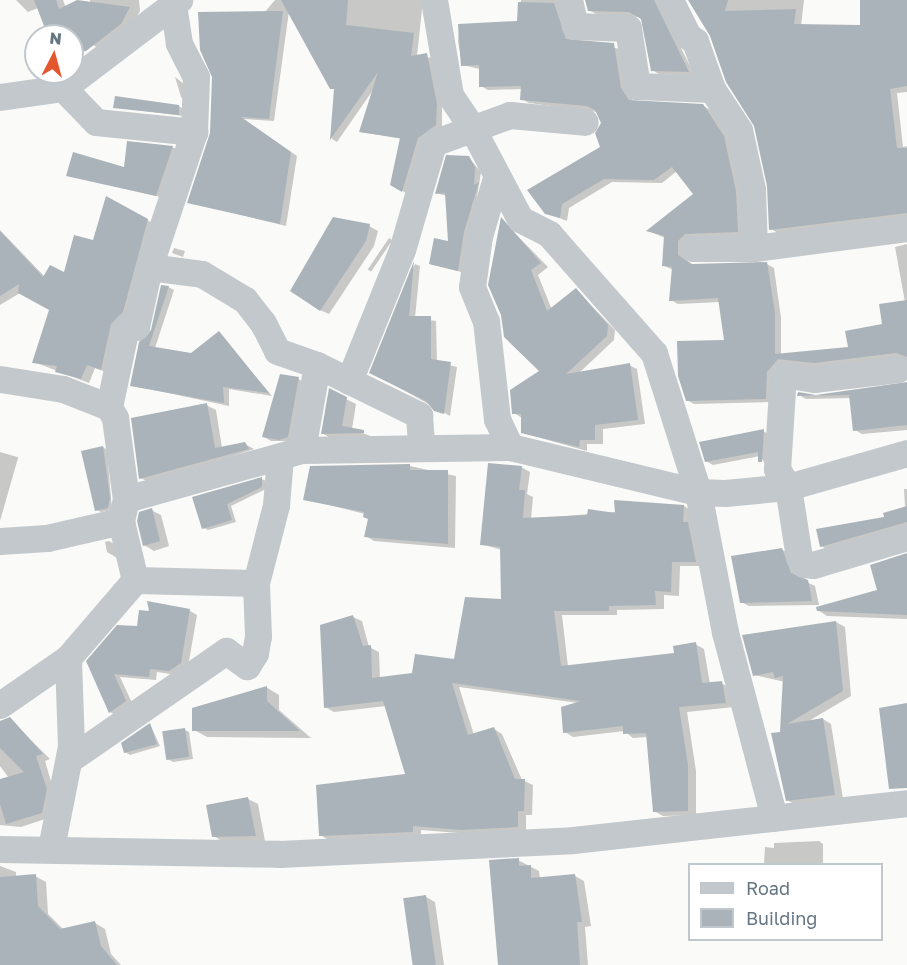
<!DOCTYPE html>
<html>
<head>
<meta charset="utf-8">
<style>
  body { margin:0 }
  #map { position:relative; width:907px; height:965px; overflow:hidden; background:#fafaf8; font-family:"Golos Text",sans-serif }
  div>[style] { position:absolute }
  .shadow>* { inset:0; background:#0003; transform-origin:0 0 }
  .building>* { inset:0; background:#aab3b9; transform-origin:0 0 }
  .minor>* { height:27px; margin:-13.5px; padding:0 13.5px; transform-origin:13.5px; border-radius:13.5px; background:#c3c8cc }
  span { translate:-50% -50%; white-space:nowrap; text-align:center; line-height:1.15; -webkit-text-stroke:6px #fff; paint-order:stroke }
  .legend { position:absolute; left:688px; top:863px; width:195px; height:78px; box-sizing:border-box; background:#fff; border:2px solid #c1c8cd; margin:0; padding:8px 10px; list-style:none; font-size:18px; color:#657683 }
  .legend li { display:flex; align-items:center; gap:12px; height:30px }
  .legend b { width:30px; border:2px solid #c1c8cd }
  .north { position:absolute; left:24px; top:24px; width:60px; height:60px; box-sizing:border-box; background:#fff; border:2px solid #c1c8cd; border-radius:50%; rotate:6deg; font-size:16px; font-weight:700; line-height:24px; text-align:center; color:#657683 }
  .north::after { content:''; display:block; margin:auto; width:21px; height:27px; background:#e4572e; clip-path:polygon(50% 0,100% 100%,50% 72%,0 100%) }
</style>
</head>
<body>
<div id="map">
  <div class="shadow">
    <i style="clip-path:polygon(16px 0,63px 0,86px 63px,72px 70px,72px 36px,49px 36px,38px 8px,28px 12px)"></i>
    <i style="clip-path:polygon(90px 0,139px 0,140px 11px,130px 29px,102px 50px,93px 45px)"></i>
    <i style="clip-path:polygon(275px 0,423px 0,417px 56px,433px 58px,442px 108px,442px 128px,408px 194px,397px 188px,402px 139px,361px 132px,373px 90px,337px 142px,332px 139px,336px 90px,289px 11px,274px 121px,243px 119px,297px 156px,286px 226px,189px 202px,264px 13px)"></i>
    <i style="clip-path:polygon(521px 0,563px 0,560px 8px,571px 41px,621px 49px,628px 94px,633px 101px,703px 106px,711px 110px,731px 142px,743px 196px,744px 236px,683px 252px,685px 262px,692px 265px,767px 264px,774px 268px,781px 318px,781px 355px,850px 348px,884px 325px,905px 302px,895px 247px,907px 244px,907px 359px,823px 366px,773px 402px,694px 404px,687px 400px,726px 341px,720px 302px,678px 304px,671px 300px,673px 270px,663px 265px,665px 238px,649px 231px,695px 194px,677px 171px,662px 183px,612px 182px,569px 208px,567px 221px,546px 213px,602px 147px,602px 123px,597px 112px,529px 103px,522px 99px,523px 89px,488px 90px,481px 86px,480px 69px,462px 65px,458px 41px,459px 25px,518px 22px)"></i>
    <i style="clip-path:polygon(586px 0,663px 0,663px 12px,695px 76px,659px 74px,652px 70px,645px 24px,639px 17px,596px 14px,589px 10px)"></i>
    <i style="clip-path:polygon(689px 0,804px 0,801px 26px,861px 26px,862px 0,907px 0,907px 92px,897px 93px,903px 147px,907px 146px,907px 216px,778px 233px,771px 229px,769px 185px,756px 126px,711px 34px)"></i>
    <i style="clip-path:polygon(175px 77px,184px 84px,183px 99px,181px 97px)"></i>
    <i style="clip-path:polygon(179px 106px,183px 109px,183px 116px,115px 107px)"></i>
    <i style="clip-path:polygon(172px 147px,176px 149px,160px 197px,68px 175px,126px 169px)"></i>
    <i style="clip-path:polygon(469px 158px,481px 172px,465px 273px,430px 264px,450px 242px,447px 196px,436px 193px)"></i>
    <i style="clip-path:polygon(107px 198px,156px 225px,131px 316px,109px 373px,95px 368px,89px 383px,34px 362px,51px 310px,20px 293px,0 305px,0 230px,45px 277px,65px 274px,94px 242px)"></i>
    <i style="clip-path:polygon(502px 220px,548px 267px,538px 275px,552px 310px,576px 290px,615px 330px,614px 340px,579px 373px,629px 365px,637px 369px,645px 424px,603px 429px,603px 444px,587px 444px,587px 451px,523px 433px,522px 418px,514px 413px,542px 371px)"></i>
    <i style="clip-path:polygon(369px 226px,378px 231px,374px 246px,329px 314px,320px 310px)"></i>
    <i style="left:389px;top:238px;width:4px;height:38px;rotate:34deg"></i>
    <i style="clip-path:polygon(174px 248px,185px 251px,183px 257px,172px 253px)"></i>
    <i style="clip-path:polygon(415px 264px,420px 266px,415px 318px,436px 321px,437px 362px,457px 367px,450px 416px,371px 372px)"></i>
    <i style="clip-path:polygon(168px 287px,174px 290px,155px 348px,192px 354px,219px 333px,272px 396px,229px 389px,229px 406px,131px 385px)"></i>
    <i style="clip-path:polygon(298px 379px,306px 383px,295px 441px,271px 441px,264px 437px)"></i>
    <i style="clip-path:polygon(907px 383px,907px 430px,862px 434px,855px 430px,851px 398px,806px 399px,799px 395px,816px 396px)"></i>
    <i style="clip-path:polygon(346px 399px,356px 404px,352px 429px,373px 437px,332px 439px,322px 433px)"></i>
    <i style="clip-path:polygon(206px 405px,216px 410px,222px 448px,245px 444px,254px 449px,150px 483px,141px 478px)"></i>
    <i style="clip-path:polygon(763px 431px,770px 435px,766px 465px,760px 456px,713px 465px,706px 461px)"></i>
    <i style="clip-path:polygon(103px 447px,107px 450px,112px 510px,101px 512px,97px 510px)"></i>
    <i style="left:0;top:452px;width:19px;height:74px;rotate:16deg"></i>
    <i style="clip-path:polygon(410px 466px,456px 476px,455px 548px,374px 541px,366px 536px,370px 519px,365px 514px,305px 499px)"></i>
    <i style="clip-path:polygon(521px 467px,530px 472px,527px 494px,533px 497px,531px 519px,684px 506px,692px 511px,703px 566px,680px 566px,679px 596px,664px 595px,664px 609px,617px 610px,617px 615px,562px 615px,568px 667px,676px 654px,695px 644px,704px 649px,710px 684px,721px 683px,730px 688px,734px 707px,687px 712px,696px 771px,696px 815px,663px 816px,654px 811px,647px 737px,633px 738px,624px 731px,573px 737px,565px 732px,579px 703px,459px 687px,474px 735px,494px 729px,502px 734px,522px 780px,533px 785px,532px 815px,526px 815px,526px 831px,471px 834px,421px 830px,421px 836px,329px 840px,320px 835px,407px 775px,386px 706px,334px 712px,325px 707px,353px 617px,362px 621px,369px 647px,379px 652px,380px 679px,414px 675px,455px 660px,502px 601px,502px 550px,481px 544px)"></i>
    <i style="clip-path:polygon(262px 479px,266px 481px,266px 489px,231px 506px,236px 522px,208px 530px,204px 528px,194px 498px)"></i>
    <i style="clip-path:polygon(904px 489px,907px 489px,907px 528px,830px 551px,821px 546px,905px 508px)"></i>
    <i style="clip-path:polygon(151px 510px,161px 515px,169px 546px,154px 551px,144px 545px)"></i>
    <i style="clip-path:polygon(109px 541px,119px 547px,117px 558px,107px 552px,105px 542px)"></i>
    <i style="clip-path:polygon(781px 549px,789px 554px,798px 578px,815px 586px,819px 605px,749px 606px,741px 602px)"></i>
    <i style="clip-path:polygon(907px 582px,907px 619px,827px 616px,818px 610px)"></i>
    <i style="clip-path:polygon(190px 611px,197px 615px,188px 667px,177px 675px,157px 672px,156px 680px,120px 677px,133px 705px,117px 716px,110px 712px,88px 661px,139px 628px)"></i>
    <i style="clip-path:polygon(836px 622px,845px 627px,851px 696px,807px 722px,823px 719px,831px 724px,843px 799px,796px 805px,787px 800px,782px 733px,785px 682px,754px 675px)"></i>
    <i style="clip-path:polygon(266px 687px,279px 695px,279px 710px,311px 738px,207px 737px,194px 730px)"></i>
    <i style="clip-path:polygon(10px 719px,50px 759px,45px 761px,55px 795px,51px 817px,21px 827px,0 825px,0 787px,23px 797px,0 766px,0 722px)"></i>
    <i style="clip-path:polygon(150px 724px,160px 746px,130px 755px,125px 752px,123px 743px)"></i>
    <i style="clip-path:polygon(185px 730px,189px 732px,193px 759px,173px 762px,168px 759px)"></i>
    <i style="clip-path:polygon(248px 799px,258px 804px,265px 841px,223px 842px,214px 836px)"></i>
    <i style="clip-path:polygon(819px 841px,823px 844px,823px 864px,750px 864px,764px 864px,765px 847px,774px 848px,774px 843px)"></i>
    <i style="clip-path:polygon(518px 860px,539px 871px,540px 879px,575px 876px,584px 881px,591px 926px,585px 927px,588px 965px,504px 965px)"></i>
    <i style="clip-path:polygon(0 866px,16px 872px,16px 877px,35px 876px,46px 882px,48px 914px,64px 930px,95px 923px,105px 929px,111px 954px,121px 965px,0 965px)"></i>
    <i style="clip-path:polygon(688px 874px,690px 874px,690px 893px)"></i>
    <i style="clip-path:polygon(426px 897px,435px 902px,444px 965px,414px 965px)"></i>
  </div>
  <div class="building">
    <i style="clip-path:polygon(34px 0,56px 0,59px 9px,77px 0,130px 7px,121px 24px,86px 51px,75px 53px,77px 58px,72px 61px,72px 36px,48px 36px)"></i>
    <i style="clip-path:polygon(281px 0,348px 0,346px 25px,414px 33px,411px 56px,427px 53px,437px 104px,436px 125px,418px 138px,402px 192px,390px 185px,400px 138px,359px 132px,378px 72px,330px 140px,334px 89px,330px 89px)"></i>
    <i style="clip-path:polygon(585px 0,654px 0,689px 72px,651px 71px,641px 19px,629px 12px,588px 11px)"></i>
    <i style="clip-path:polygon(688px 0,728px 0,725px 11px,796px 9px,794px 24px,860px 25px,860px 0,907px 0,907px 86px,890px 89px,897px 148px,907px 148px,907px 213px,769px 230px,767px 186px,754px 126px,726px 82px,710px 36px)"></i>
    <i style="clip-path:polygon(518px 2px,554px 3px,566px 39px,614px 43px,621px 88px,629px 100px,703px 104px,724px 136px,736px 191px,738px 232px,685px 234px,678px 241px,678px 255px,692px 264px,767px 262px,775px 313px,775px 354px,848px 347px,845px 331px,882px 324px,879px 304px,907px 300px,907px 357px,896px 353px,814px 363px,778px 359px,767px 372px,766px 399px,686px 401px,678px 376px,677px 341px,724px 340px,718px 298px,669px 301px,672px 267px,662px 266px,664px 236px,646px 231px,693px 194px,672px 167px,654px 180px,604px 179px,562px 204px,560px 218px,545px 214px,527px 190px,600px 147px,595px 133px,601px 123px,595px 110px,587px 106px,520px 100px,521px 86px,479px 87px,479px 65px,461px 66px,458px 24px,517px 21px)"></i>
    <i style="clip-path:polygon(283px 11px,269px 119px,241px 117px,291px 152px,280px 224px,187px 203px,210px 133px,212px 77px,200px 50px,198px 12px)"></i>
    <i style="clip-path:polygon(115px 96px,179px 105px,179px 115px,113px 108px)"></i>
    <i style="clip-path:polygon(127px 141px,173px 146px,156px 196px,66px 176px,73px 152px,124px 167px)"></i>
    <i style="clip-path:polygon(446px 155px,469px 156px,475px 167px,474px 185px,479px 182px,464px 232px,458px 271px,429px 264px,434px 238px,448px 241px,445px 193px,435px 194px)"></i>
    <i style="clip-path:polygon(106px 196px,148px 219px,123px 312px,111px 324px,101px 370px,87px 365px,81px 379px,55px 372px,57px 366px,32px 363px,49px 310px,18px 293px,19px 284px,0 296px,0 231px,43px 277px,50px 265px,64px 272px,74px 235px,93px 240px)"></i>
    <i style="clip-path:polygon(333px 217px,370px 224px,366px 241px,320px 311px,290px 291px)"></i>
    <i style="clip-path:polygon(501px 217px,541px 263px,531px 270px,547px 311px,576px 288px,608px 325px,607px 336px,566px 374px,630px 363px,638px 420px,595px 425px,595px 440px,580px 440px,579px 447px,521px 433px,521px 414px,512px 414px,510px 390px,539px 371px,504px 337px,501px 315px,488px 285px)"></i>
    <i style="clip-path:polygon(414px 261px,409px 316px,431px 316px,431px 359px,451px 362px,444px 414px,434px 411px,426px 401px,369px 373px)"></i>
    <i style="clip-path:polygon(161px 285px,169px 286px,149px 346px,191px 353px,219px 331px,269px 393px,223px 387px,224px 403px,130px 386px,139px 342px,151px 330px)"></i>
    <i style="clip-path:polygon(280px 374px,299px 377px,288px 437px,279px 440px,262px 437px)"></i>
    <i style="clip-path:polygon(907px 382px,907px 425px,853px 431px,849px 395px,797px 396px,798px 392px,816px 395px)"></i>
    <i style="clip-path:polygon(329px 388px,347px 397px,342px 426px,364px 430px,364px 433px,321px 434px)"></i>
    <i style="clip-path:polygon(207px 403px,215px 448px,245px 442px,249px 449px,139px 479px,131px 418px)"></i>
    <i style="clip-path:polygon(764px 429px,762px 462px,758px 462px,758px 452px,705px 462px,699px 442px)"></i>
    <i style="clip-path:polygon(103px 446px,110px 498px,108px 508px,95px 511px,81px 451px)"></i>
    <i style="clip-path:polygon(488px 463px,522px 466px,519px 490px,525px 490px,523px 518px,587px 515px,588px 509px,615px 513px,614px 500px,684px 505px,683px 522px,688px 522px,696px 562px,672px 562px,671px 592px,655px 591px,656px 605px,609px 606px,609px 611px,554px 611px,561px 666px,674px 653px,673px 646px,696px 642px,702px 683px,722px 681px,726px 703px,679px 707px,688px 765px,688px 811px,653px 812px,646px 733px,623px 734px,623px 726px,563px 733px,561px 707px,581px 701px,452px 683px,468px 735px,494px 727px,515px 779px,525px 779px,524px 811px,518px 811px,518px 827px,461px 830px,413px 826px,413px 832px,319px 836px,316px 785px,405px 774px,383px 701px,324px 708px,320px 625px,353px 615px,363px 646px,371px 645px,372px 678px,412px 673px,415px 654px,454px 659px,465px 597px,501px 599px,500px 547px,480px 545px)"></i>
    <i style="clip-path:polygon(410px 464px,410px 470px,448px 470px,448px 544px,364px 537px,368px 519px,363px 517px,364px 512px,303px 500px,310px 466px)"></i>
    <i style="clip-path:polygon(262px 477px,262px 487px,227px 504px,232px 520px,202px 529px,192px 497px)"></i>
    <i style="clip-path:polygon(907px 506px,907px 522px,820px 547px,816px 529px,884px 517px,883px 513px)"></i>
    <i style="clip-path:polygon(152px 508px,160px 541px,143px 546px,137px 521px,139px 512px)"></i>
    <i style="clip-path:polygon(782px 548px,791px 573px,808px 580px,812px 601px,740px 603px,731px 556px)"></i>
    <i style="clip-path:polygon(907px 553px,907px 615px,817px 611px,816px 607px,877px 590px,870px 565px)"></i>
    <i style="clip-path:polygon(147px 601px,190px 609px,181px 663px,169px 671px,150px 669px,149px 677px,114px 674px,126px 701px,109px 713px,86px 661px,117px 625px,137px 626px,139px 610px,149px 611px)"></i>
    <i style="clip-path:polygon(836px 621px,843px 691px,787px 724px,823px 718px,835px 795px,786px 801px,771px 733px,780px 732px,783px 676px,775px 678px,773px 672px,753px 676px,742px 635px)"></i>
    <i style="clip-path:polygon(267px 686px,267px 701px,300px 731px,192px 731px,192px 708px)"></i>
    <i style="clip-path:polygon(907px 703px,907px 788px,889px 789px,879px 708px)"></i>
    <i style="clip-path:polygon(10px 717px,43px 754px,36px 756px,47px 789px,42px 813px,6px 824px,0 804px,0 779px,24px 772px,0 748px,0 721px)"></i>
    <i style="clip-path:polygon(150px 723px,157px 744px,124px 753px,121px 743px)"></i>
    <i style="left:185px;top:728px;width:29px;height:23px;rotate:82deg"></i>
    <i style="clip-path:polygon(248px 797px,256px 836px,212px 837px,206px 805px)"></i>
    <i style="clip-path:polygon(519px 858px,519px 866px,531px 865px,531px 878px,575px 874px,582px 922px,577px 922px,580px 965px,498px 965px,489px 860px)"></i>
    <i style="clip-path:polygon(36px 874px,38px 906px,60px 929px,95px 921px,101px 946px,117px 965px,0 965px,0 877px)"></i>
    <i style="left:426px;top:895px;width:71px;height:23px;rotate:82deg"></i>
  </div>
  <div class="minor">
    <i style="left:434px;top:0;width:96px;rotate:80.4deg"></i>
    <i style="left:450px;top:95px;width:37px;rotate:56deg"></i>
    <i style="left:471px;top:126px;width:105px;rotate:62.2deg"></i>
    <i style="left:520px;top:219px;width:33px;rotate:27deg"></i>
    <i style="left:549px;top:234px;width:159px;rotate:48.6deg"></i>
    <i style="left:654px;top:353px;width:146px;rotate:72.4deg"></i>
    <i style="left:698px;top:492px;width:143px;rotate:79.1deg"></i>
    <i style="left:725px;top:632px;width:192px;rotate:75.2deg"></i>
    <i style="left:569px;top:0;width:27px;rotate:77deg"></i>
    <i style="left:575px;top:26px;width:53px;rotate:2.2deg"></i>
    <i style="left:628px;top:28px;width:59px;rotate:81.2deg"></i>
    <i style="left:637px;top:86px;width:75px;rotate:2.3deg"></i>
    <i style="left:670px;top:0;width:40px;rotate:63.4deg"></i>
    <i style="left:688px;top:36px;width:9px;rotate:36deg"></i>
    <i style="left:695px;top:41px;width:51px;rotate:70.5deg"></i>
    <i style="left:712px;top:89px;width:49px;rotate:56.6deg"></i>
    <i style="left:739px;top:130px;width:60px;rotate:77.6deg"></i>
    <i style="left:752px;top:189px;width:59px;rotate:88.1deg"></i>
    <i style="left:63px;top:88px;width:47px;rotate:45.9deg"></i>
    <i style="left:96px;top:122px;width:99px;rotate:5.8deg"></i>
    <i style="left:0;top:97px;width:64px;rotate:-8.1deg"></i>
    <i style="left:63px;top:88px;width:146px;rotate:-37.2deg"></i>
    <i style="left:496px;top:178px;width:60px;rotate:106.3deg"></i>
    <i style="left:479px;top:236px;width:51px;rotate:97.8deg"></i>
    <i style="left:472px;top:287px;width:37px;rotate:68deg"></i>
    <i style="left:486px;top:321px;width:99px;rotate:83.6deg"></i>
    <i style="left:497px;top:419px;width:31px;rotate:65deg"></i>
    <i style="left:692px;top:248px;width:62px"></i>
    <i style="left:754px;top:248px;width:154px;rotate:-7.4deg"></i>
    <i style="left:149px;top:267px;width:53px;rotate:7.5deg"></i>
    <i style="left:202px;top:274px;width:50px;rotate:31.2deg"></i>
    <i style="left:245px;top:300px;width:29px;rotate:52deg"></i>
    <i style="left:263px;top:323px;width:31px;rotate:63deg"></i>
    <i style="left:277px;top:351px;width:42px;rotate:19.3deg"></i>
    <i style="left:317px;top:365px;width:114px;rotate:26.1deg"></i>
    <i style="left:419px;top:415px;width:32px;rotate:86deg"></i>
    <i style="left:898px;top:369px;width:85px;rotate:173.2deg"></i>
    <i style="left:814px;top:379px;width:31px;rotate:-171deg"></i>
    <i style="left:783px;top:374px;width:95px;rotate:93.6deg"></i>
    <i style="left:777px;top:469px;width:21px;rotate:59deg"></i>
    <i style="left:788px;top:487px;width:71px;rotate:81.1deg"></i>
    <i style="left:799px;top:557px;width:9px;rotate:54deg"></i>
    <i style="left:804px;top:564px;width:9px;rotate:6deg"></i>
    <i style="left:813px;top:565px;width:98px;rotate:-16.6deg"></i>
    <i style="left:0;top:379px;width:64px;rotate:9deg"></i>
    <i style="left:63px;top:389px;width:49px;rotate:21.4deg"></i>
    <i style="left:109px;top:407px;width:13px;rotate:61deg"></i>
    <i style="left:115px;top:418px;width:82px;rotate:82.3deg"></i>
    <i style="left:126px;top:499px;width:23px;rotate:103deg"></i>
    <i style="left:121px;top:521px;width:61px;rotate:76.7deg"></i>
    <i style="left:349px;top:381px;width:141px;rotate:-68deg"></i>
    <i style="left:402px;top:250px;width:111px;rotate:-73.8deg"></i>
    <i style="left:433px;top:143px;width:82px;rotate:-20deg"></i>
    <i style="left:510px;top:115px;width:75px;rotate:5.3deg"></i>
    <i style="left:109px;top:407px;width:82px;rotate:-78deg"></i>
    <i style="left:126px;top:327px;width:10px"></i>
    <i style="left:136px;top:327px;width:61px;rotate:-77.8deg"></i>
    <i style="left:149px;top:267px;width:142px;rotate:-71.6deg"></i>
    <i style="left:194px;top:132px;width:55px;rotate:-87.9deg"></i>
    <i style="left:196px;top:77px;width:38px;rotate:-117deg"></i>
    <i style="left:179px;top:43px;width:37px;rotate:-99deg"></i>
    <i style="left:302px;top:450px;width:86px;rotate:-80deg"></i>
    <i style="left:126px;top:499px;width:183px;rotate:-15.6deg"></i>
    <i style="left:302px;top:450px;width:208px;rotate:-0.8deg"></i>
    <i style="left:510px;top:447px;width:193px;rotate:13.5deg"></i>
    <i style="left:698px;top:492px;width:27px;rotate:2deg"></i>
    <i style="left:725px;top:493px;width:63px;rotate:-5.4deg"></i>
    <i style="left:788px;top:487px;width:124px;rotate:-15.9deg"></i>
    <i style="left:0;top:541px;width:47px;rotate:-3.7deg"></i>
    <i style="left:47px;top:538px;width:76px;rotate:-12.9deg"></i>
    <i style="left:135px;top:580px;width:121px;rotate:1.4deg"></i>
    <i style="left:0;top:705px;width:83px;rotate:-34.7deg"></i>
    <i style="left:68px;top:658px;width:103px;rotate:-49.3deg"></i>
    <i style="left:70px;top:759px;width:190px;rotate:-34.7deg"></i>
    <i style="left:226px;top:651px;width:26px;rotate:36deg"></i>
    <i style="left:247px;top:666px;width:15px;rotate:-58deg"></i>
    <i style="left:255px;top:653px;width:17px;rotate:-80deg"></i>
    <i style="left:258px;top:636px;width:53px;rotate:-92.2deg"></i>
    <i style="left:256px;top:583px;width:81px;rotate:-75.6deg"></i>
    <i style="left:276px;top:505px;width:48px;rotate:-85.2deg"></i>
    <i style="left:51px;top:848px;width:104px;rotate:-78.9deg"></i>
    <i style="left:71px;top:746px;width:88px;rotate:-92deg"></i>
    <i style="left:0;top:849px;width:279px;rotate:1deg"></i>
    <i style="left:279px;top:854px;width:294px;rotate:-2.7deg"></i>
    <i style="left:573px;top:840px;width:336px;rotate:-6.3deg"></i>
  </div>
  <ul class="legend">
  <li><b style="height:8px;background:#c3c8cc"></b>Road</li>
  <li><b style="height:16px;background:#aab3b9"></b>Building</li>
  </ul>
  <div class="north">N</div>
</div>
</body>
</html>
